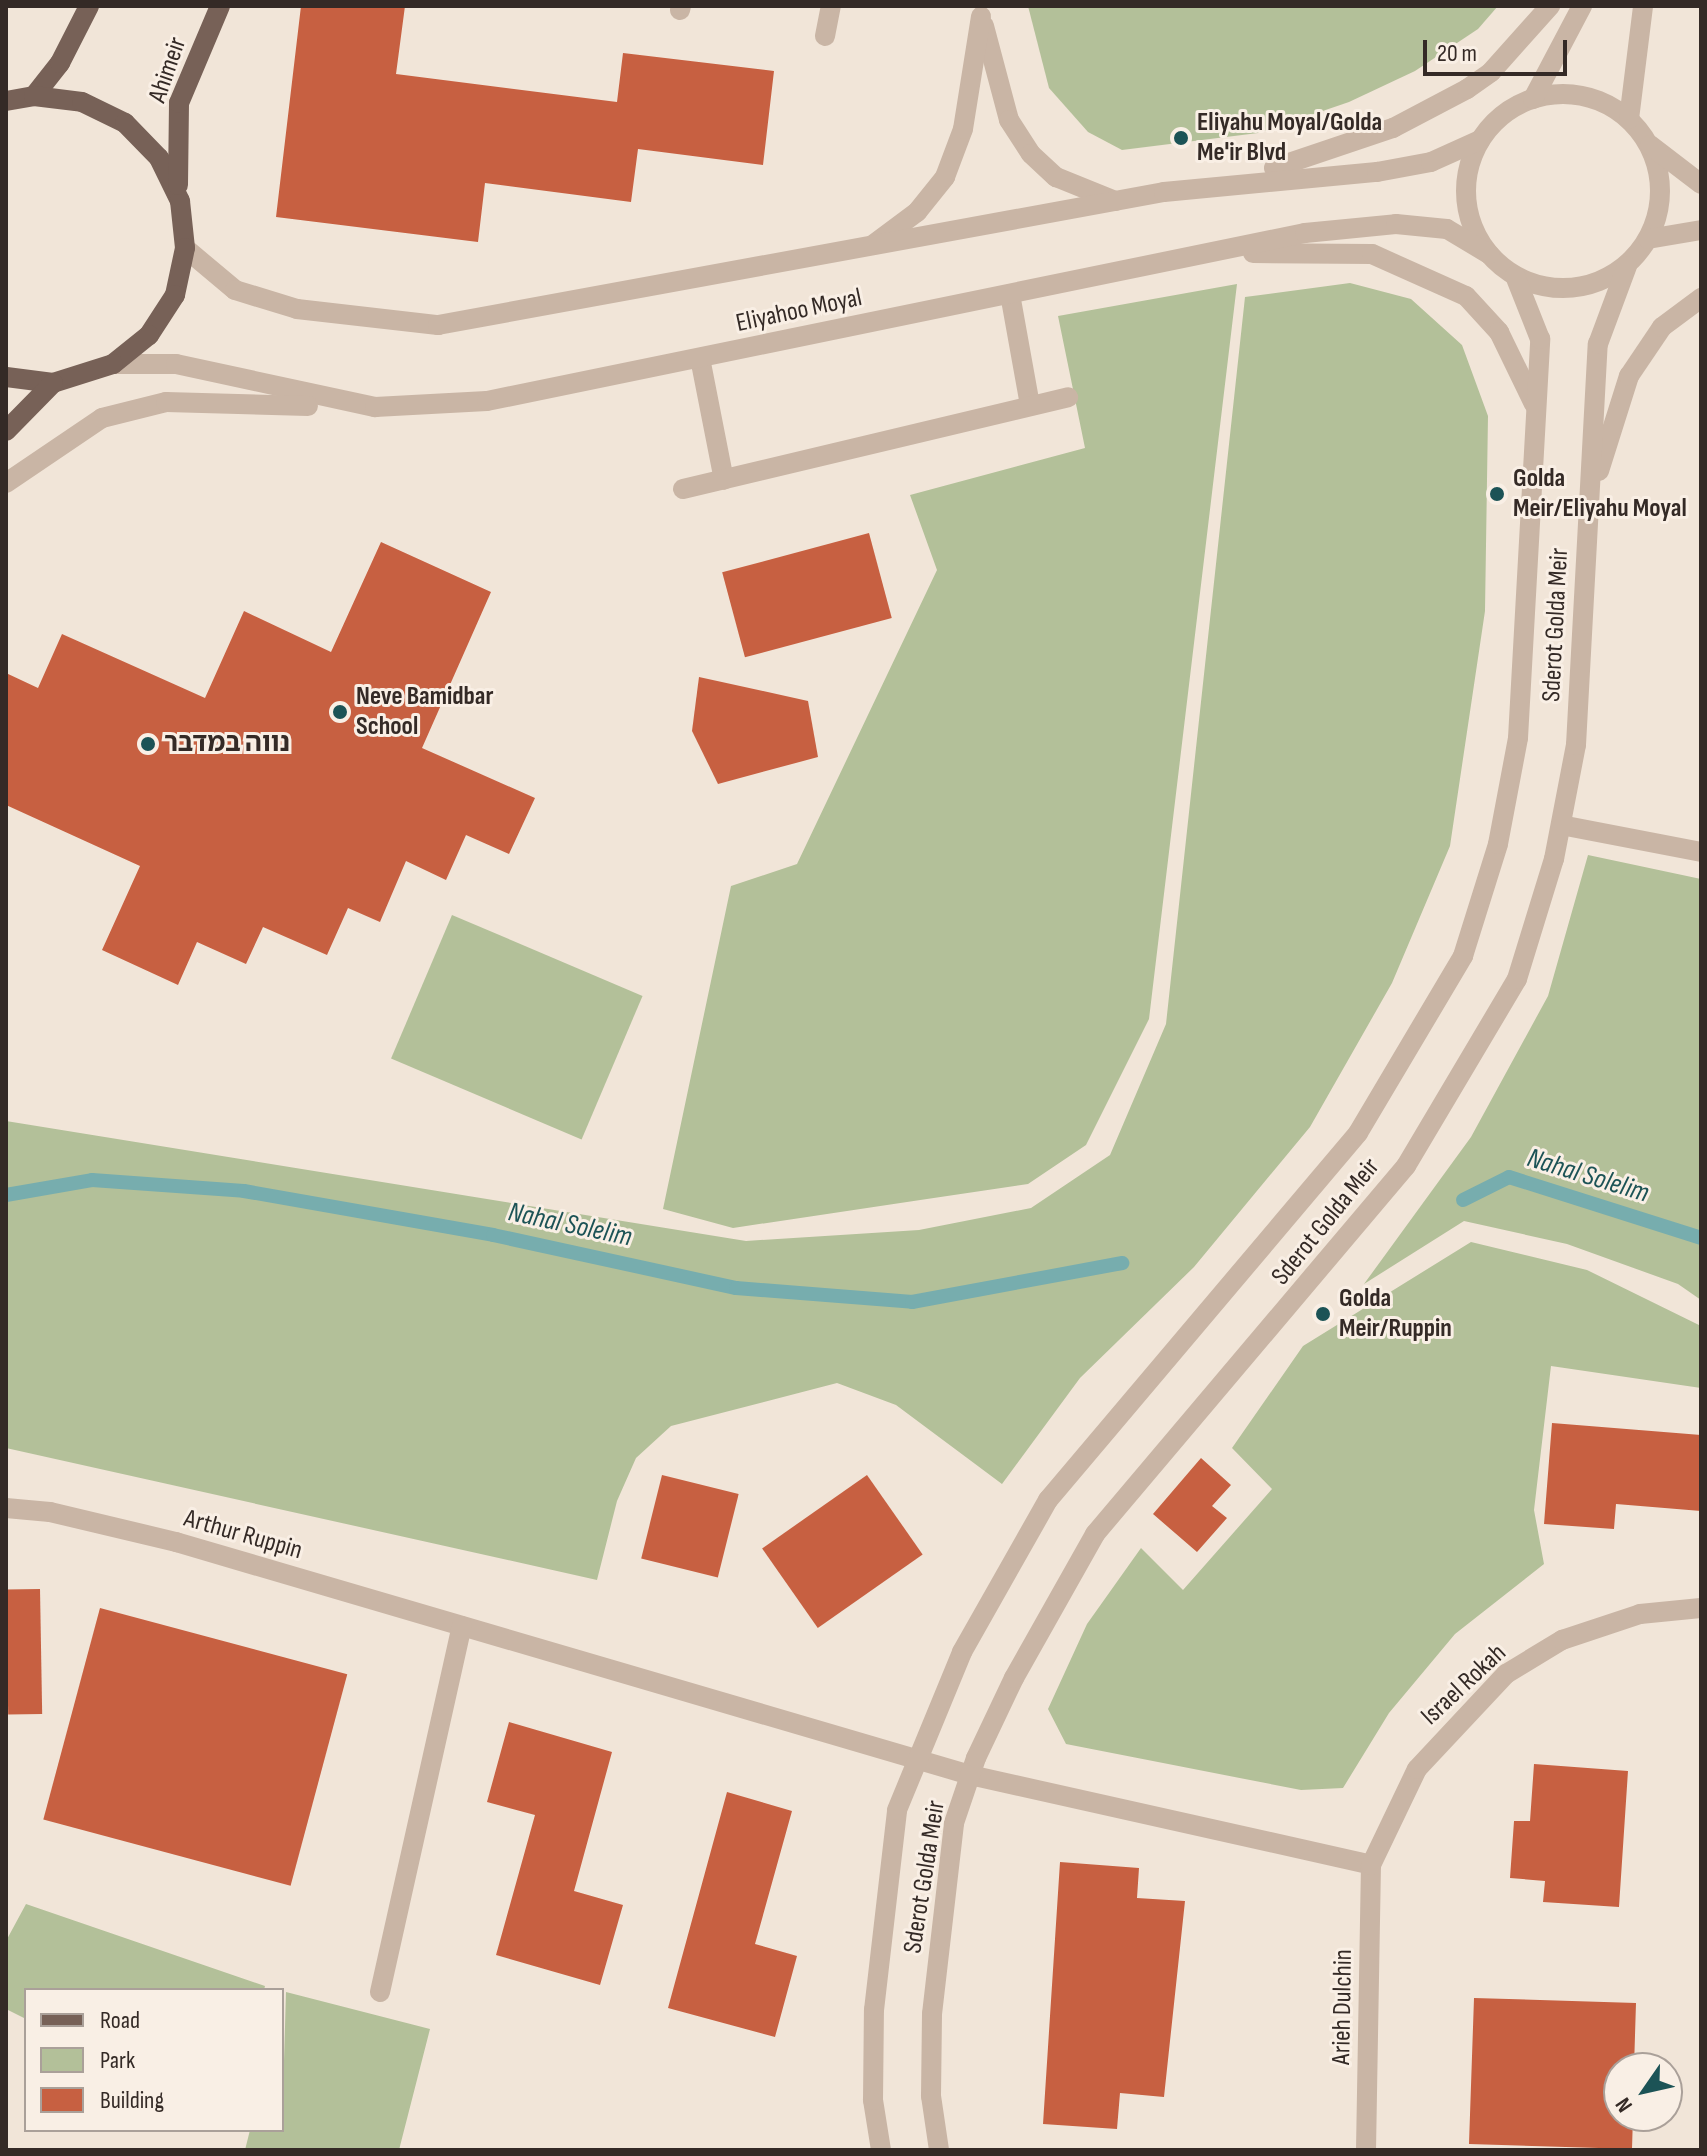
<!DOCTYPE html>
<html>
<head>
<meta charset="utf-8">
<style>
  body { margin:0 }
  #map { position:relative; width:1707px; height:2156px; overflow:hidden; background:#f1e5d8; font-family:"Sofia Sans Condensed","Noto Sans Hebrew",sans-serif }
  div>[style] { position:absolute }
  .green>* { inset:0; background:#b3c099; transform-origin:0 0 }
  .stream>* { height:14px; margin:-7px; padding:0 7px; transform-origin:7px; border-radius:7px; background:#77adae }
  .building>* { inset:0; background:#c76041; transform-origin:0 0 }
  .minor>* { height:20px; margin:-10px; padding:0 10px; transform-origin:10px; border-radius:10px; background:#c9b5a5 }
  .minor>.ring { margin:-10px; padding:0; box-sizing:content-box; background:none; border:20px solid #c9b5a5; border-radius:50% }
  .major>* { height:20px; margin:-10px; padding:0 10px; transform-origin:10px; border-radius:10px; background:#776157 }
  .dots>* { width:22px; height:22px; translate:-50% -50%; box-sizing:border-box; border:4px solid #f9efe5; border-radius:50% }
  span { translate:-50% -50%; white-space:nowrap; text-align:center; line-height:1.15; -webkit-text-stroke:6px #f9efe5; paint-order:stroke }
  .street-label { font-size:26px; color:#342a26 }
  .poi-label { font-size:26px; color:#342a26; font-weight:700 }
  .left { translate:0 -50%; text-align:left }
  .water-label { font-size:28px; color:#1c5356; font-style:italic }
  .frame { position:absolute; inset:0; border:8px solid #342a26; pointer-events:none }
  .legend { position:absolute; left:24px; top:1988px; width:260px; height:144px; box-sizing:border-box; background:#f9efe5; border:2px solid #aaa099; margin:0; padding:10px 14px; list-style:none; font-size:24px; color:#342a26 }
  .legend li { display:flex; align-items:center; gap:16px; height:40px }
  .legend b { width:40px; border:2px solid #aaa099 }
  .north { position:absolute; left:1603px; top:2052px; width:80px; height:80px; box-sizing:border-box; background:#f9efe5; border:2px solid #aaa099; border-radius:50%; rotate:236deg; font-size:22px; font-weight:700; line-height:32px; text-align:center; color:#342a26 }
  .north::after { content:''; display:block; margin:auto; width:28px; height:36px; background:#1c5356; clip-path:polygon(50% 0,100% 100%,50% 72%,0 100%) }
  .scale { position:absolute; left:1423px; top:40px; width:144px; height:36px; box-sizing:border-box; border:4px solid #342a26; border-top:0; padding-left:10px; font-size:24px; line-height:28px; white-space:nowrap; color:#342a26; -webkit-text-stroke:6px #f9efe5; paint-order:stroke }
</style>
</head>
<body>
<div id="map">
  <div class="green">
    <i style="clip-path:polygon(1028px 6px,1498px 6px,1478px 29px,1415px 71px,1349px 102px,1258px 133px,1122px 150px,1088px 132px,1049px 88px)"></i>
    <i style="clip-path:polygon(1350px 283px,1411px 299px,1462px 345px,1488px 416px,1485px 611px,1450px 846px,1392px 983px,1310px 1127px,1194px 1267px,1080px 1378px,1002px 1484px,896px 1405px,837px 1383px,671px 1426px,636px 1458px,617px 1501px,597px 1580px,6px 1448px,6px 1121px,746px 1241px,919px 1230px,1031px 1208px,1110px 1155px,1166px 1024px,1245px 297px)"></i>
    <i style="clip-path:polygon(1237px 284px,1149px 1019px,1086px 1145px,1028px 1184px,927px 1199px,733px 1228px,663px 1209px,731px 886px,797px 864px,937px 570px,910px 495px,1085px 448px,1058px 316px)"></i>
    <i style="clip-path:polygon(1588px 855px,1701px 879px,1701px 1300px,1678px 1284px,1567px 1244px,1464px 1221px,1364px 1284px,1471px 1137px,1548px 996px)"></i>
    <i style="left:452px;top:915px;width:207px;height:156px;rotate:23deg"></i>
    <i style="clip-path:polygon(1471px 1242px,1587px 1270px,1701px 1326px,1701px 1388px,1551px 1366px,1534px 1510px,1544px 1564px,1455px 1634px,1389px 1713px,1343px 1788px,1301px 1790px,1066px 1744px,1048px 1709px,1087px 1624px,1141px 1548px,1183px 1590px,1272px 1489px,1232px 1448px,1303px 1346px)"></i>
    <i style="clip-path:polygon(26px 1904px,265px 1986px,264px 1990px,26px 1990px,26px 2019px,6px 2009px,6px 1941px)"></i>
    <i style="clip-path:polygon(286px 1992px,430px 2029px,399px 2150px,245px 2150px,250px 2130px,282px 2130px)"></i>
  </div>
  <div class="stream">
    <i style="left:6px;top:1195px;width:87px;rotate:-9.9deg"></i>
    <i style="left:92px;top:1180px;width:152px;rotate:4.1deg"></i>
    <i style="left:244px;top:1191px;width:253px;rotate:10deg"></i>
    <i style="left:493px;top:1235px;width:249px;rotate:12.3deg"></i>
    <i style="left:736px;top:1288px;width:177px;rotate:4.5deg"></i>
    <i style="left:912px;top:1302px;width:214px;rotate:-10.5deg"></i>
    <i style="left:1463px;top:1200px;width:51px;rotate:-26.6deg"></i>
    <i style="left:1509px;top:1177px;width:201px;rotate:17.6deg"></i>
  </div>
  <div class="building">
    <i style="clip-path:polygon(301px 6px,405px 6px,396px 74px,617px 102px,623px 53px,774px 71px,763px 165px,638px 149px,631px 202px,485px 183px,478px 242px,276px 217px)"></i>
    <i style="left:869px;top:533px;width:88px;height:152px;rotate:75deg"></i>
    <i style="clip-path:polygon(381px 542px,491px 592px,422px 748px,535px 798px,509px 854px,466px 835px,446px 880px,406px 861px,380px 922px,348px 908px,327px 955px,263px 927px,246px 964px,197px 942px,178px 985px,102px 950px,140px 866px,6px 805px,6px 673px,38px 688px,62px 634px,205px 698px,244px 611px,331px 652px)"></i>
    <i style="clip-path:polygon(699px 677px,808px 701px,818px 757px,718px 784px,692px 731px)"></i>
    <i style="clip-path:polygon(1552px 1423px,1701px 1435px,1701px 1511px,1616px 1504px,1614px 1529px,1544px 1524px)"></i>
    <i style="clip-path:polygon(1201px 1458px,1231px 1485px,1212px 1506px,1227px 1518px,1197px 1552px,1153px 1514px)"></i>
    <i style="left:662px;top:1475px;width:79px;height:86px;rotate:14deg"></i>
    <i style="left:867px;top:1475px;width:97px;height:128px;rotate:55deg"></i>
    <i style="left:40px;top:1589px;width:125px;height:34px;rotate:89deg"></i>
    <i style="left:100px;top:1608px;width:256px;height:219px;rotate:15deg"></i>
    <i style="clip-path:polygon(509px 1722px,612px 1752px,574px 1891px,623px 1905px,600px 1985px,496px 1955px,535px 1815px,487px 1802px)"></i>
    <i style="clip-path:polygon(1534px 1764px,1628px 1771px,1619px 1907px,1543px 1902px,1545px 1881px,1510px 1878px,1514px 1821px,1530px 1821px)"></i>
    <i style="clip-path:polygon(727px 1792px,792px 1811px,755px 1944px,797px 1956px,775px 2037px,668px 2008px)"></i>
    <i style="clip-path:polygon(1060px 1862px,1139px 1868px,1137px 1898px,1185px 1901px,1164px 2097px,1120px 2093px,1117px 2129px,1043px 2124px)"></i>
    <i style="clip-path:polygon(1474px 1998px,1636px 2003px,1634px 2068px,1619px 2068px,1619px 2116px,1633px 2116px,1632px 2149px,1469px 2144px)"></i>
  </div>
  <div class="minor">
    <i style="left:680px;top:10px;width:4px;rotate:-76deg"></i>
    <i style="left:984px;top:26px;width:97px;rotate:75.1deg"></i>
    <i style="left:1009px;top:120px;width:40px;rotate:57.1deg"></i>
    <i style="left:1031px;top:154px;width:34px;rotate:43deg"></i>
    <i style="left:1056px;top:177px;width:64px;rotate:22.1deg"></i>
    <i style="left:825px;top:36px;width:31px;rotate:-79deg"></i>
    <i class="ring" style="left:1466px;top:94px;width:174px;height:174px"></i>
    <i style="left:1533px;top:99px;width:105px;rotate:-62.2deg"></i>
    <i style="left:1629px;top:119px;width:114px;rotate:-82.9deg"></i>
    <i style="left:1650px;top:145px;width:64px;rotate:37.4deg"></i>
    <i style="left:1274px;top:168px;width:126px;rotate:-18.6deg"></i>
    <i style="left:1393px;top:128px;width:84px;rotate:-27.8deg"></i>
    <i style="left:1467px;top:89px;width:29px;rotate:-35deg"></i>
    <i style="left:1491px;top:72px;width:89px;rotate:-48.2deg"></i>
    <i style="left:1648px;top:239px;width:54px;rotate:-9.6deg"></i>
    <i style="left:874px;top:244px;width:54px;rotate:-36.7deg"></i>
    <i style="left:917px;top:212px;width:45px;rotate:-51.3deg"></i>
    <i style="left:945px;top:177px;width:51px;rotate:-69.4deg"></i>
    <i style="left:963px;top:129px;width:114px;rotate:-80.9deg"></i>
    <i style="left:185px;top:248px;width:65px;rotate:40deg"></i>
    <i style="left:235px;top:290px;width:65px;rotate:17deg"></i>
    <i style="left:297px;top:309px;width:142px;rotate:6.5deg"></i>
    <i style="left:438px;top:325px;width:738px;rotate:-10.38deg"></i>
    <i style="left:1164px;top:192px;width:214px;rotate:-5.4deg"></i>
    <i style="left:1377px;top:172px;width:55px;rotate:-10.5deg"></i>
    <i style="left:1431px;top:162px;width:54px;rotate:-24.2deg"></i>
    <i style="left:1253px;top:253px;width:119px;rotate:0.5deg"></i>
    <i style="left:1372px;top:254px;width:103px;rotate:24.1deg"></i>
    <i style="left:1466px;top:296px;width:49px;rotate:47.5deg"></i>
    <i style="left:1499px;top:332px;width:80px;rotate:64.1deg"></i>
    <i style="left:1010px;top:294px;width:113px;rotate:79.8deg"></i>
    <i style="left:700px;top:358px;width:124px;rotate:78.9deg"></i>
    <i style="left:113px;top:364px;width:63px"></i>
    <i style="left:176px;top:364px;width:204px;rotate:12.2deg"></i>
    <i style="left:375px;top:407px;width:112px;rotate:-3.1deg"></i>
    <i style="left:487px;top:401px;width:835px;rotate:-11.61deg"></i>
    <i style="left:1305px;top:233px;width:91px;rotate:-5.6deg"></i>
    <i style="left:1396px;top:224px;width:51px;rotate:5.6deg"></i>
    <i style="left:1447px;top:229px;width:49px;rotate:30.8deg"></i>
    <i style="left:1599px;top:471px;width:100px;rotate:-72.5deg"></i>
    <i style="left:1629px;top:376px;width:59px;rotate:-56deg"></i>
    <i style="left:1662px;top:327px;width:49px;rotate:-36.6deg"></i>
    <i style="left:6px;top:483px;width:116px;rotate:-34.1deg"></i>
    <i style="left:102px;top:418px;width:66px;rotate:-14deg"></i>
    <i style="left:166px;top:402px;width:142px;rotate:1.6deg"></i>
    <i style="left:683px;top:489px;width:396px;rotate:-13.4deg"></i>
    <i style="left:1561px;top:825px;width:143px;rotate:10.9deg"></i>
    <i style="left:6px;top:1508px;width:44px;rotate:5.2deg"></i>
    <i style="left:50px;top:1512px;width:130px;rotate:13.4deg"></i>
    <i style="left:176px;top:1542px;width:827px;rotate:16.35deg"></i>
    <i style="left:970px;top:1775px;width:411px;rotate:12.6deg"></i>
    <i style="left:380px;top:1992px;width:375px;rotate:-77.4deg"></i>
    <i style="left:881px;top:2150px;width:51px;rotate:-99.1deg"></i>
    <i style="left:873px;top:2100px;width:90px;rotate:-89.4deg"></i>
    <i style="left:874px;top:2010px;width:201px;rotate:-83.4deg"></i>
    <i style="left:897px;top:1810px;width:171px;rotate:-67.6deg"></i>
    <i style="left:962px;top:1652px;width:175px;rotate:-60.5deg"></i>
    <i style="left:1048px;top:1500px;width:480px;rotate:-49.8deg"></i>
    <i style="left:1358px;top:1133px;width:206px;rotate:-59.3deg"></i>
    <i style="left:1463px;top:956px;width:117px;rotate:-72.6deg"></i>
    <i style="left:1498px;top:844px;width:108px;rotate:-79.3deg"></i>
    <i style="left:1518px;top:738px;width:400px;rotate:-86.8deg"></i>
    <i style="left:1540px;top:339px;width:68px;rotate:-111.6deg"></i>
    <i style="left:939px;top:2150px;width:55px;rotate:-98.4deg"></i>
    <i style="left:931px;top:2096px;width:82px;rotate:-89.3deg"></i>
    <i style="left:932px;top:2014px;width:192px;rotate:-83.4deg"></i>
    <i style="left:954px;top:1823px;width:69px;rotate:-71.3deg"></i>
    <i style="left:976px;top:1758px;width:89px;rotate:-64.6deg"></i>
    <i style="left:1014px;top:1678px;width:165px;rotate:-60.6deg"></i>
    <i style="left:1095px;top:1534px;width:482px;rotate:-49.8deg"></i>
    <i style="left:1406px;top:1166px;width:217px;rotate:-59.3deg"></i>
    <i style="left:1517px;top:979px;width:126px;rotate:-72.9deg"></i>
    <i style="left:1554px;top:859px;width:116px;rotate:-79.1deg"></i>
    <i style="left:1576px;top:745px;width:402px;rotate:-86.9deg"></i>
    <i style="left:1598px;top:344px;width:83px;rotate:-69.6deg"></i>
    <i style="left:1366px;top:2150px;width:285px;rotate:-89deg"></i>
    <i style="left:1371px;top:1865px;width:106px;rotate:-64.4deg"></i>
    <i style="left:1417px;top:1769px;width:130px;rotate:-46.9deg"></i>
    <i style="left:1506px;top:1674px;width:66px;rotate:-31.3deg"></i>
    <i style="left:1562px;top:1640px;width:82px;rotate:-18.4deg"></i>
    <i style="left:1640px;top:1614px;width:61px;rotate:-5.6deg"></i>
  </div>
  <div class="major">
    <i style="left:34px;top:96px;width:42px;rotate:-51.8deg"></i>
    <i style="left:60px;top:63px;width:64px;rotate:-63deg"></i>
    <i style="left:6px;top:101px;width:28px;rotate:-10deg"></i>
    <i style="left:34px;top:96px;width:48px;rotate:7.1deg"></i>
    <i style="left:82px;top:102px;width:48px;rotate:26deg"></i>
    <i style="left:125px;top:123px;width:49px;rotate:45.8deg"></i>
    <i style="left:159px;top:158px;width:48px;rotate:64deg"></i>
    <i style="left:180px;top:201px;width:47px;rotate:83.9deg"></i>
    <i style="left:185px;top:248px;width:48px;rotate:102deg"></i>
    <i style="left:175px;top:295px;width:48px;rotate:123deg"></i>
    <i style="left:149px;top:335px;width:46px;rotate:141.1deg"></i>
    <i style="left:113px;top:364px;width:63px;rotate:162.4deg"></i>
    <i style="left:53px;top:383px;width:47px;rotate:-172.7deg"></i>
    <i style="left:178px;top:185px;width:82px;rotate:-89.3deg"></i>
    <i style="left:179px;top:103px;width:105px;rotate:-67.1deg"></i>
    <i style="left:6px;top:431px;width:67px;rotate:-45.6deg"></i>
  </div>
  <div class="dots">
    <i style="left:1181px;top:138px;background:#1c5356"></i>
    <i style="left:1497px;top:494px;background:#1c5356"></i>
    <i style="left:340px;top:712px;background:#1c5356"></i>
    <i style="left:148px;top:744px;background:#1c5356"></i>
    <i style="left:1323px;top:1314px;background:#1c5356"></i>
  </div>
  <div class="street-label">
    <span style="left:168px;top:70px;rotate:-71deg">Ahimeir</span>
    <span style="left:799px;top:311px;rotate:-12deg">Eliyahoo Moyal</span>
    <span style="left:1556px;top:625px;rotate:-87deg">Sderot Golda Meir</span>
    <span style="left:1326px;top:1222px;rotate:-51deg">Sderot Golda Meir</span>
    <span style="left:243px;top:1535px;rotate:16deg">Arthur Ruppin</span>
    <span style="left:1464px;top:1685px;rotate:-43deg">Israel Rokah</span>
    <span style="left:925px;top:1877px;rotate:-81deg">Sderot Golda Meir</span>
    <span style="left:1343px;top:2007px;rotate:-89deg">Arieh Dulchin</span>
  </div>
  <div class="poi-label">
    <span class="left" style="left:1197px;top:138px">Eliyahu Moyal/Golda<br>Me'ir Blvd</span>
    <span class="left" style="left:1513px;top:494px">Golda<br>Meir/Eliyahu Moyal</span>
    <span class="left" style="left:356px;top:712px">Neve Bamidbar<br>School</span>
    <span class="left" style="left:164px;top:744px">נווה במדבר</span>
    <span class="left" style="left:1339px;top:1314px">Golda<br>Meir/Ruppin</span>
  </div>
  <div class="water-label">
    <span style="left:1588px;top:1176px;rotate:17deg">Nahal Solelim</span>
    <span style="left:570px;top:1225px;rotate:12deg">Nahal Solelim</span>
  </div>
  <div class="frame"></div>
  <ul class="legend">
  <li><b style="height:10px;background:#776157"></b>Road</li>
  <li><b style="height:22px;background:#b3c099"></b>Park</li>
  <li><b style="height:22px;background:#c76041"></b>Building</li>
  </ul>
  <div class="north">N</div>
  <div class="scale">20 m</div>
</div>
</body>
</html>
